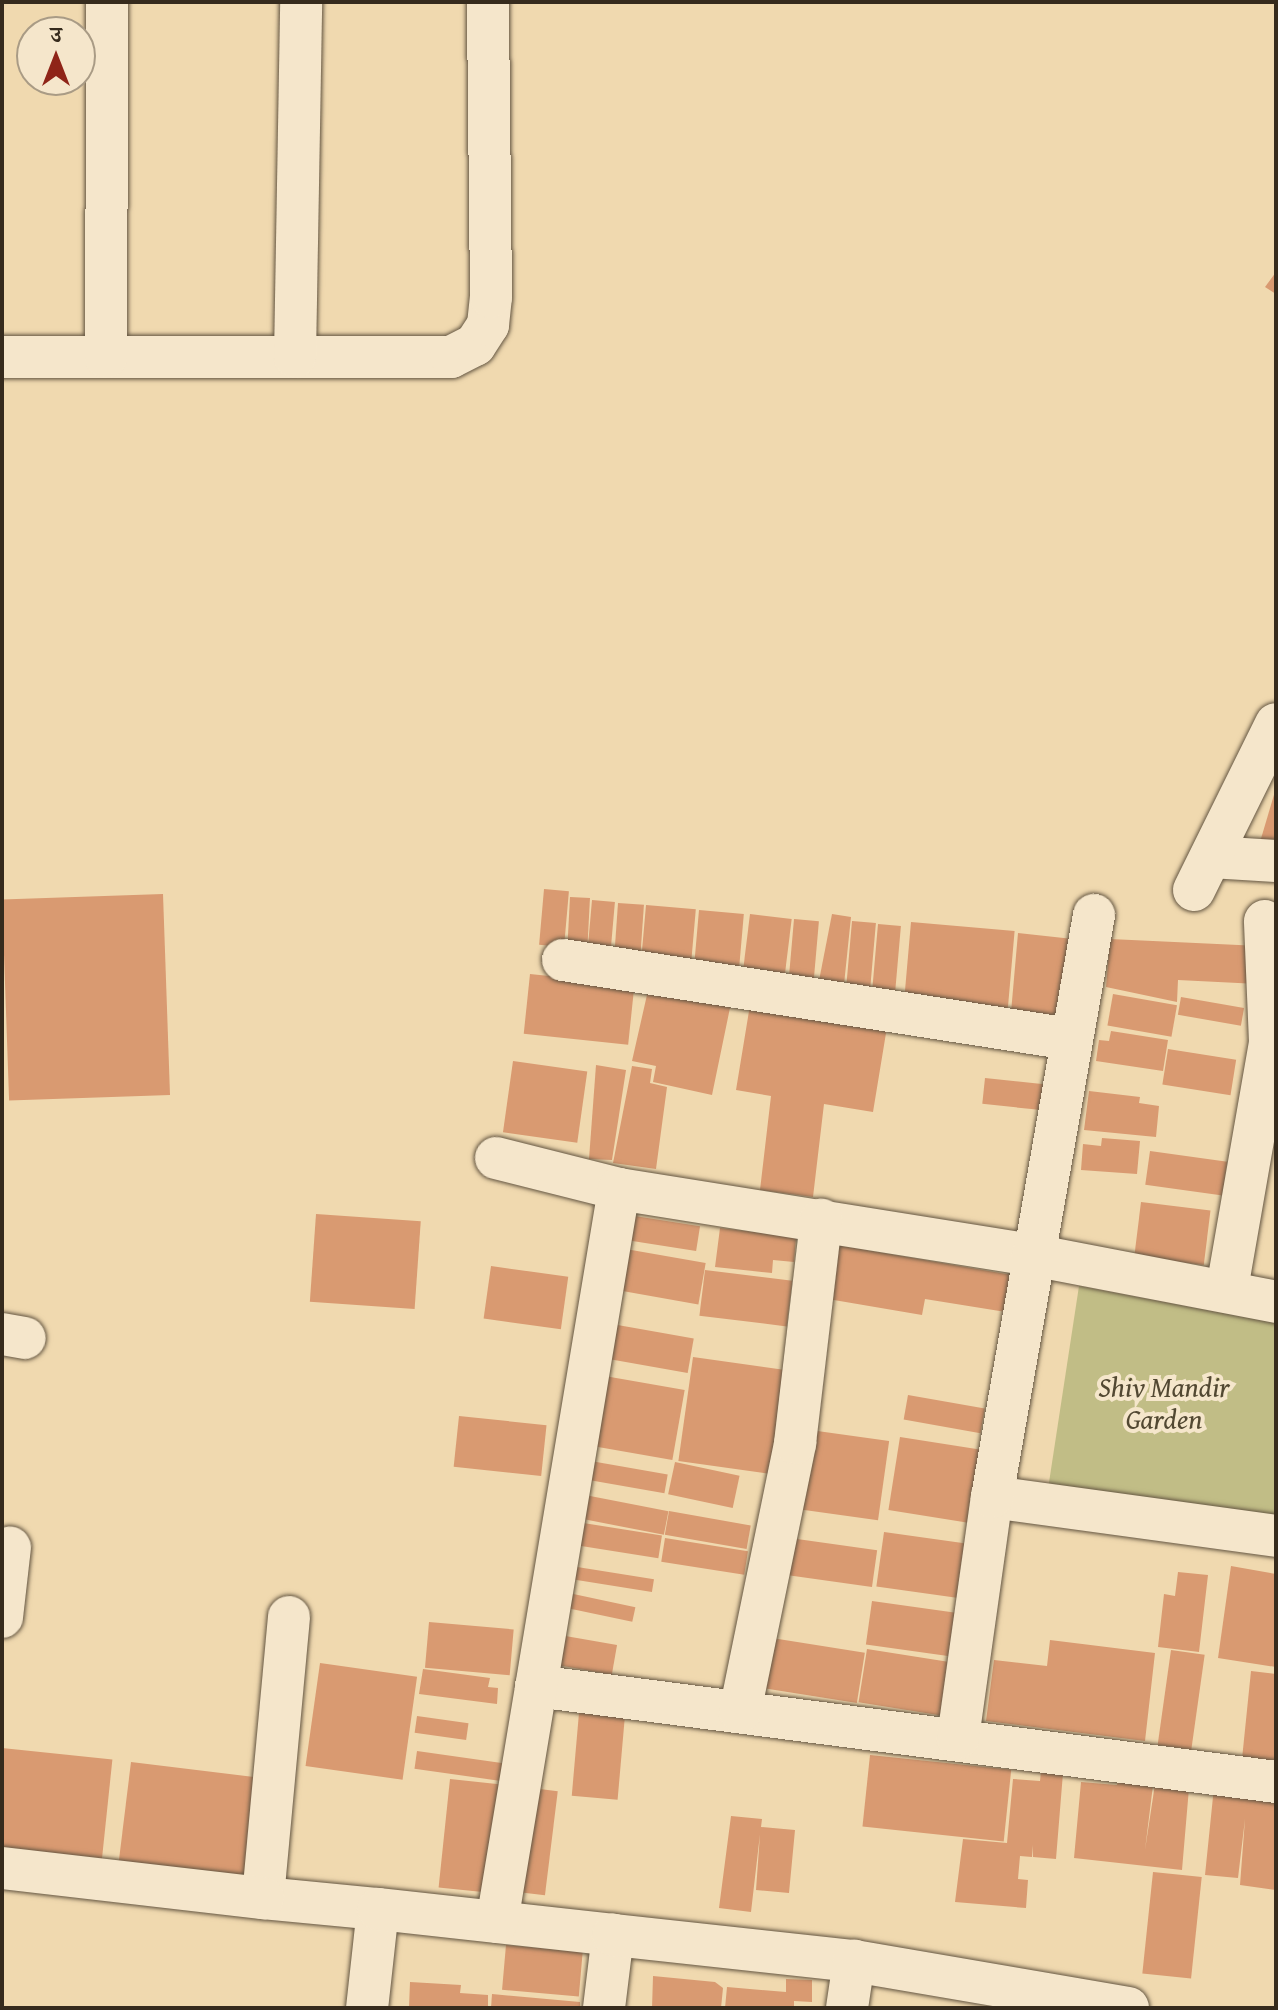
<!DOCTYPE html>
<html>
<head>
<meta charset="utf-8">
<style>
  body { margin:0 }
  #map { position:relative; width:1278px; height:2010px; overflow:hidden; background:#f0d9af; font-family:"Gentium Book Plus","Noto Serif Devanagari",serif }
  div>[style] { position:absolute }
  .green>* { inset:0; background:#c1bd86 }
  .building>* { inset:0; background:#d99a71; transform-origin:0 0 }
  .roads { filter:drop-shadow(0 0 2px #645642) drop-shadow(0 0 2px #645642) }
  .minor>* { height:42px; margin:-21px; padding:0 21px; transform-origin:21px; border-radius:21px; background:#f5e6cb }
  span { translate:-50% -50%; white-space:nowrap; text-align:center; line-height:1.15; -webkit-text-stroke:8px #f5e6cb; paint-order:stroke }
  .park-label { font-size:28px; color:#524832; font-style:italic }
  .frame { position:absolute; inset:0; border:4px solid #362b1d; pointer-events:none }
  .north { position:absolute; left:16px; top:16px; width:80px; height:80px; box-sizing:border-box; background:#f5e6cb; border:2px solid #a99b85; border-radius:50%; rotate:0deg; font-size:22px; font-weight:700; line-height:32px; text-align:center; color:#362b1d }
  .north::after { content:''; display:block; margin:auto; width:28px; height:36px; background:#8f2418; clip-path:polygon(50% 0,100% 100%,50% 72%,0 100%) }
</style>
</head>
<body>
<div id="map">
  <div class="green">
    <i style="clip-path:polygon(1079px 1286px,1276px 1323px,1276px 1516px,1048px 1489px)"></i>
  </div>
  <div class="building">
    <i style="clip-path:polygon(1276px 272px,1276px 294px,1265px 287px)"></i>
    <i style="clip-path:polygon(1276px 788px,1276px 846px,1260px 842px)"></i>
    <i style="left:544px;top:889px;width:25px;height:56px;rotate:5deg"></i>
    <i style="left:163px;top:894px;width:201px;height:161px;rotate:88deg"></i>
    <i style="left:570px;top:897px;width:20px;height:52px;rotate:3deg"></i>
    <i style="left:592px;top:900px;width:23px;height:54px;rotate:5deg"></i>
    <i style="left:618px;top:903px;width:26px;height:53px;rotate:4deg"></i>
    <i style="left:646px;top:905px;width:50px;height:58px;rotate:5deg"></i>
    <i style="left:699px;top:910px;width:45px;height:60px;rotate:5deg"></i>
    <i style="left:750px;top:914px;width:42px;height:67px;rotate:7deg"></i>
    <i style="clip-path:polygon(832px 914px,851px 917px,843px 994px,817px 991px)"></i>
    <i style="left:794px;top:919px;width:25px;height:68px;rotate:5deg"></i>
    <i style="left:852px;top:921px;width:24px;height:73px;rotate:5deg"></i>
    <i style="left:911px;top:922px;width:104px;height:90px;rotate:5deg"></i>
    <i style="left:878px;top:924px;width:23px;height:75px;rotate:5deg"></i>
    <i style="clip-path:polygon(1018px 933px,1082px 940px,1067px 1025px,1010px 1024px)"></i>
    <i style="clip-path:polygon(1110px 939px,1260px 946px,1258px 984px,1178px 980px,1177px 1002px,1106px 987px)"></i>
    <i style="left:530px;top:974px;width:105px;height:60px;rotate:6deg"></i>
    <i style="clip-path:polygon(649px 986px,731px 1003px,712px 1095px,653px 1082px,656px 1066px,632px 1061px)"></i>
    <i style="left:1113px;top:994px;width:65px;height:32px;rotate:10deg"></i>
    <i style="left:1181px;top:997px;width:64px;height:18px;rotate:10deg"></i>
    <i style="clip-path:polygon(750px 1005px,887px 1027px,873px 1112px,824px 1104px,813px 1197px,760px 1190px,771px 1096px,736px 1090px)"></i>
    <i style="clip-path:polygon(1111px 1031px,1168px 1040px,1163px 1071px,1096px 1061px,1099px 1040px,1109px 1041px)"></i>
    <i style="left:1168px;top:1049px;width:69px;height:36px;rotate:9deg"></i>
    <i style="left:513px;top:1061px;width:75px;height:72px;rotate:8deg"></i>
    <i style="clip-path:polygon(596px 1065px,626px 1070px,612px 1160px,589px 1159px)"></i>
    <i style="clip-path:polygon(632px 1066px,652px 1069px,650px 1083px,667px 1087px,656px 1169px,613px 1163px)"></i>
    <i style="left:985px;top:1078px;width:62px;height:26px;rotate:6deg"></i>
    <i style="clip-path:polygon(1089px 1091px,1140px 1097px,1139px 1103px,1159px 1106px,1156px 1137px,1084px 1130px)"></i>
    <i style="clip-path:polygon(1102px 1138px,1140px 1141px,1137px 1174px,1081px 1170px,1083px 1144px,1101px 1146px)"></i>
    <i style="left:1150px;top:1151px;width:78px;height:34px;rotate:8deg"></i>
    <i style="left:1141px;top:1202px;width:70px;height:55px;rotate:7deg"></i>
    <i style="left:316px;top:1214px;width:105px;height:88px;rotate:4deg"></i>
    <i style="left:622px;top:1214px;width:79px;height:25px;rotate:9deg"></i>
    <i style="clip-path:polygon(720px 1228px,796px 1237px,794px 1262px,773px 1260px,772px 1273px,715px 1267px)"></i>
    <i style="clip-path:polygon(837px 1245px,1018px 1276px,1012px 1313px,925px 1299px,922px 1315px,828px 1299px)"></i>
    <i style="left:620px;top:1248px;width:87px;height:42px;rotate:10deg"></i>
    <i style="left:491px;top:1266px;width:78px;height:53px;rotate:8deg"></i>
    <i style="left:705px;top:1270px;width:88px;height:46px;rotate:7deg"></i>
    <i style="left:612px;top:1324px;width:83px;height:35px;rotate:10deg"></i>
    <i style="left:693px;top:1357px;width:95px;height:105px;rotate:8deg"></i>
    <i style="left:599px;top:1375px;width:87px;height:71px;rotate:10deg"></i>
    <i style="left:908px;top:1395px;width:78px;height:25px;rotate:10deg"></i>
    <i style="left:459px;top:1416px;width:88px;height:51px;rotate:6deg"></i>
    <i style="left:803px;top:1429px;width:87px;height:80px;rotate:8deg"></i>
    <i style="left:900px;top:1437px;width:87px;height:74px;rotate:9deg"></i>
    <i style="left:585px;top:1460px;width:84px;height:19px;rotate:10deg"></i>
    <i style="left:675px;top:1462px;width:66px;height:33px;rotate:12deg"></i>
    <i style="left:585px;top:1495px;width:85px;height:24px;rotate:11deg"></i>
    <i style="left:669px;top:1511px;width:83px;height:24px;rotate:10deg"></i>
    <i style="left:577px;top:1522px;width:86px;height:23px;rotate:9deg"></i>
    <i style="left:884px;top:1532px;width:90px;height:55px;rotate:8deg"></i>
    <i style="left:665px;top:1538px;width:84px;height:24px;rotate:9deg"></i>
    <i style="left:790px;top:1538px;width:88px;height:37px;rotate:8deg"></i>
    <i style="left:571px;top:1566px;width:84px;height:13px;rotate:9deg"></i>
    <i style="clip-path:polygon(1231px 1566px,1276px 1574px,1276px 1667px,1218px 1658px)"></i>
    <i style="clip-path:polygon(1178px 1572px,1208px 1575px,1199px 1652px,1158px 1647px,1164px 1594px,1175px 1596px)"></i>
    <i style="left:564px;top:1592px;width:73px;height:15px;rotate:12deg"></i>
    <i style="left:872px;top:1601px;width:90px;height:44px;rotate:8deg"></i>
    <i style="left:429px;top:1622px;width:85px;height:46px;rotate:5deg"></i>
    <i style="left:554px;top:1634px;width:64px;height:30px;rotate:10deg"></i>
    <i style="left:772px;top:1638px;width:94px;height:51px;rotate:9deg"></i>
    <i style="clip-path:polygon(1050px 1640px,1155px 1653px,1145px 1741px,986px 1721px,994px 1660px,1047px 1666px)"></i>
    <i style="left:867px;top:1649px;width:93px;height:54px;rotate:9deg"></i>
    <i style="left:1171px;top:1650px;width:34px;height:96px;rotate:8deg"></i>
    <i style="left:320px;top:1663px;width:98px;height:104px;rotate:8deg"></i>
    <i style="clip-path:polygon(423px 1669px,490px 1678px,488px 1687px,498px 1688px,497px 1704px,419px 1694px)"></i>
    <i style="clip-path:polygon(1251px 1671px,1276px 1674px,1276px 1762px,1242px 1759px)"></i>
    <i style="left:579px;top:1713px;width:46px;height:83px;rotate:5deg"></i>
    <i style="left:417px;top:1716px;width:52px;height:17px;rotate:8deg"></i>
    <i style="left:2px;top:1748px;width:111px;height:100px;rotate:6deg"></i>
    <i style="left:417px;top:1751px;width:89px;height:18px;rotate:8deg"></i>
    <i style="left:870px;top:1755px;width:142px;height:72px;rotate:6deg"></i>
    <i style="left:131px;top:1762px;width:127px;height:102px;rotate:7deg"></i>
    <i style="clip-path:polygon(1041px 1771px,1063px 1773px,1056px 1859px,1033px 1857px,1033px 1845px,1032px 1857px,1020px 1856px,1018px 1879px,1028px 1880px,1026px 1908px,955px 1902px,963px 1839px,1007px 1843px,1013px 1779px,1040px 1781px)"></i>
    <i style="clip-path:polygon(1119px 1772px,1154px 1777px,1145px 1850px,1155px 1784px,1189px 1788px,1182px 1870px,1074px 1858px,1081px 1782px,1117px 1785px)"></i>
    <i style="left:450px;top:1779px;width:54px;height:109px;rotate:6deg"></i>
    <i style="left:524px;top:1787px;width:34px;height:105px;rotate:7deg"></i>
    <i style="clip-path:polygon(1214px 1787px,1276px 1801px,1276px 1890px,1240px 1885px,1245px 1819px,1238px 1878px,1205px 1875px)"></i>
    <i style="clip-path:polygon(731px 1816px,762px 1819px,761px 1827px,795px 1830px,789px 1893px,756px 1890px,760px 1834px,751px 1912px,719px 1908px)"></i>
    <i style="left:1153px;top:1872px;width:49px;height:102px;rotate:6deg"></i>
    <i style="left:506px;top:1945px;width:77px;height:45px;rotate:5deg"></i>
    <i style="clip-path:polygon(653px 1976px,715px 1982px,723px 1988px,721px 2008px,652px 2008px)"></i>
    <i style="clip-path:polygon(786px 1979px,812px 1980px,812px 2002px,794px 2001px,794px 2008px,725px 2008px,727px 1987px,786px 1992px)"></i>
    <i style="clip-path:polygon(410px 1982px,461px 1985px,460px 1993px,488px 1995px,488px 2008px,409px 2008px)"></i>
    <i style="clip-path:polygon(492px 1994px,580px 2002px,580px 2008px,491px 2008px)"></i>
  </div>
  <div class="roads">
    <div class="minor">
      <i style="left:2px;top:357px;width:449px"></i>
      <i style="left:451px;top:357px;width:27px;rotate:-27deg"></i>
      <i style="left:475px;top:345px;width:24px;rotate:-57deg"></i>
      <i style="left:488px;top:325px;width:28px;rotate:-84deg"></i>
      <i style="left:491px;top:297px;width:295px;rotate:-90.6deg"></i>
      <i style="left:106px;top:357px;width:355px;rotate:-89.8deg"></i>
      <i style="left:295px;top:357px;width:355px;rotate:-89deg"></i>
      <i style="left:1211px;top:857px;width:65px;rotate:3.5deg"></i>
      <i style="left:1194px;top:890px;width:185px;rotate:-63.7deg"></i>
      <i style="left:563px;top:960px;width:513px;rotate:8.86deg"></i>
      <i style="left:496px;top:1158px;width:127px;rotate:14.1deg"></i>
      <i style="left:619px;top:1189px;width:419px;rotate:9.1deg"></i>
      <i style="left:1033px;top:1255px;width:248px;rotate:10.9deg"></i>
      <i style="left:1227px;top:1289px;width:251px;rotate:-80.1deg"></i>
      <i style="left:1270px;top:1042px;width:121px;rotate:-92.4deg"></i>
      <i style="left:2px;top:1334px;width:23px;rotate:10deg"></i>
      <i style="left:992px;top:1497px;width:287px;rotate:7.8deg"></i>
      <i style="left:2px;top:1617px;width:70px;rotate:-83.5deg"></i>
      <i style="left:289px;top:1617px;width:282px;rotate:95.3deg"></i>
      <i style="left:263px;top:1898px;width:116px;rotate:5.5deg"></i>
      <i style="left:378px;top:1909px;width:100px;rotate:96.3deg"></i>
      <i style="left:536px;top:1686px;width:746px;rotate:7.39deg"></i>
      <i style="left:740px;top:1712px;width:275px;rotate:-78.4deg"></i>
      <i style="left:795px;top:1443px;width:225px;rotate:-83.3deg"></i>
      <i style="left:958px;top:1738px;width:243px;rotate:-82deg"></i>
      <i style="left:992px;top:1497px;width:591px;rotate:-80.06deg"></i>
      <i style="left:2px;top:1868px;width:263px;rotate:6.6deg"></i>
      <i style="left:378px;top:1909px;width:236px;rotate:6.3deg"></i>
      <i style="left:497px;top:1922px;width:743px;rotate:-80.55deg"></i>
      <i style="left:604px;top:2008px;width:74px;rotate:-83deg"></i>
      <i style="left:613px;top:1935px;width:242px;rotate:6.2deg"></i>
      <i style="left:854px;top:1961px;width:278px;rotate:9.7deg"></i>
      <i style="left:847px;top:2008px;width:48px;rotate:-81.5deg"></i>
    </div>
  </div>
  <div class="park-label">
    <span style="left:1164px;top:1403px">Shiv Mandir<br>Garden</span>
  </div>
  <div class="frame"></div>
  <div class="north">उ</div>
</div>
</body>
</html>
